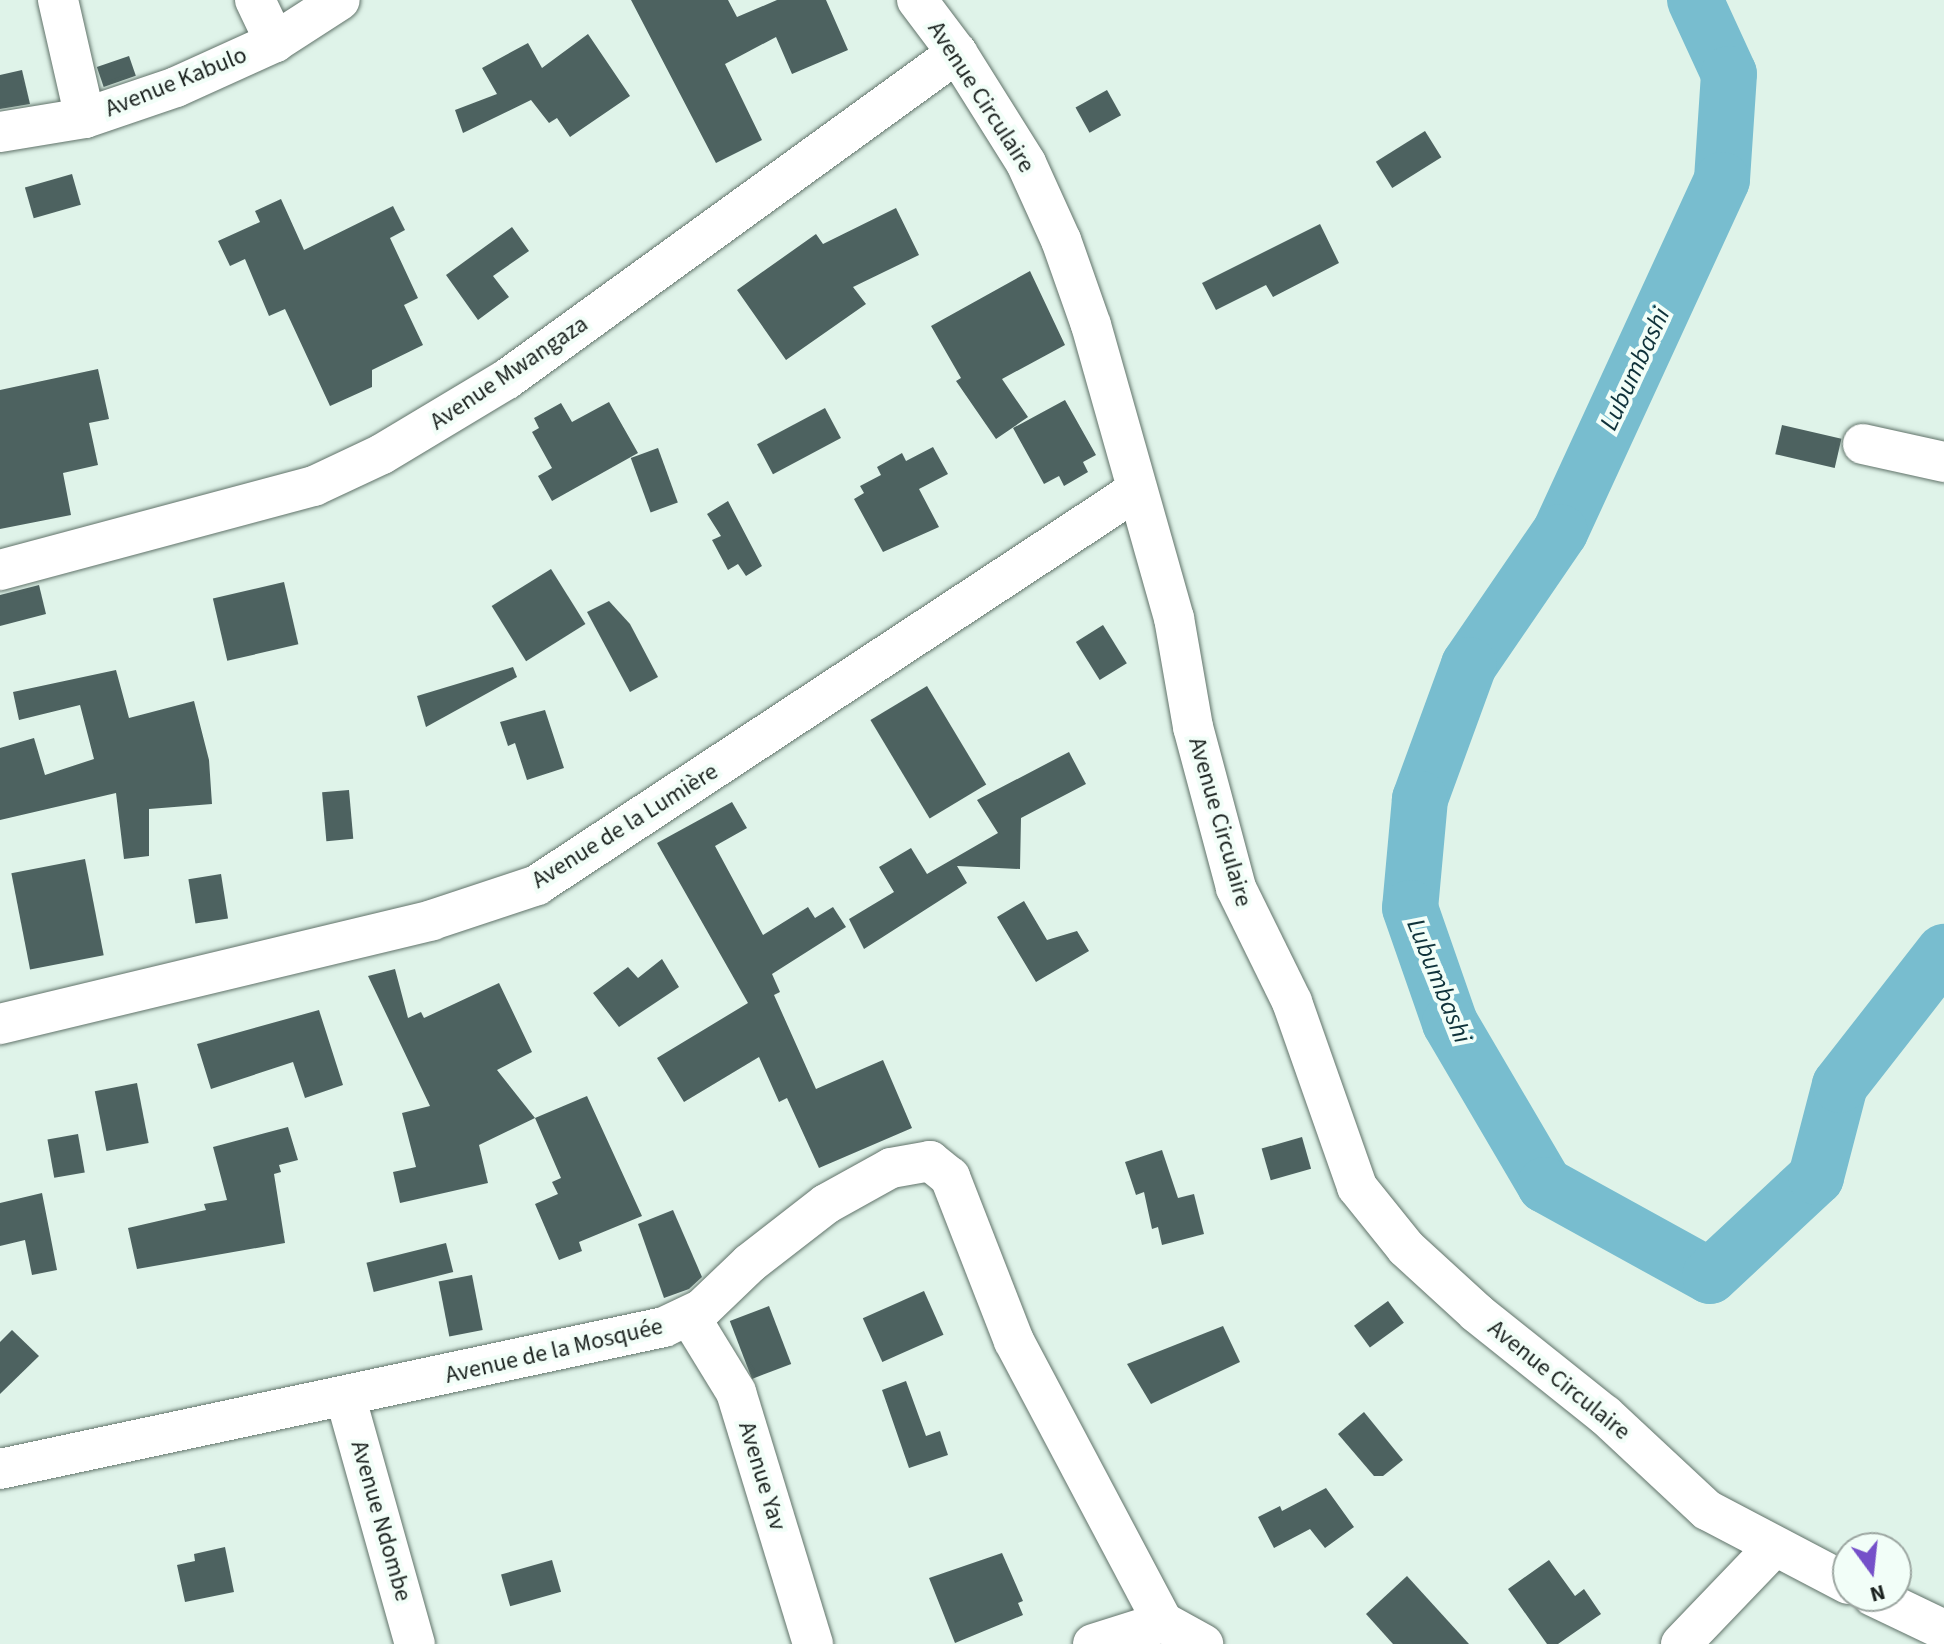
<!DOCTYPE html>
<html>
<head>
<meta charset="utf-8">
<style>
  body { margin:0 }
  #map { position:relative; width:1944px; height:1644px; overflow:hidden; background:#dff3e9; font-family:"Source Sans 3",sans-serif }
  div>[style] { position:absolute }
  .river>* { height:56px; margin:-28px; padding:0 28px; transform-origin:28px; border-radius:28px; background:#78bdcf }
  .building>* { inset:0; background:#4d6260; transform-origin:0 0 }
  .roads { filter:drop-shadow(0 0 2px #61736a) drop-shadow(0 0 2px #61736a) }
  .minor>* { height:40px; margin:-20px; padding:0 20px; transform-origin:20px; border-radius:20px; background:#fff }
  span { translate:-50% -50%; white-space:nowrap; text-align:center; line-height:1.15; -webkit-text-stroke:8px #f2fef8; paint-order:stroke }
  .street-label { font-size:24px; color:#1a211e }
  .water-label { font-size:26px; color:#0f323a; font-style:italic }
  .north { position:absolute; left:1832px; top:1532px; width:80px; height:80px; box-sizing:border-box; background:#f2fef8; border:2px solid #9ca6a1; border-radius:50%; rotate:165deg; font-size:22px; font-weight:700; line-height:32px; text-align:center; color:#1a211e }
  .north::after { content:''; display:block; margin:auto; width:28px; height:36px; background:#7550c9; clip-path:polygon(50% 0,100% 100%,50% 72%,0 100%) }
</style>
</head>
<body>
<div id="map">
  <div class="river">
    <i style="left:1695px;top:0;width:81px;rotate:65.3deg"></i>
    <i style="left:1729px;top:74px;width:106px;rotate:93.8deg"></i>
    <i style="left:1722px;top:180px;width:387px;rotate:114.7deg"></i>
    <i style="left:1560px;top:532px;width:161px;rotate:124.4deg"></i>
    <i style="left:1469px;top:665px;width:143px;rotate:110.1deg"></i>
    <i style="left:1420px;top:799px;width:109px;rotate:95.2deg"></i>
    <i style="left:1410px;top:908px;width:122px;rotate:70.8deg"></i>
    <i style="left:1450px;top:1023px;width:188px;rotate:59.6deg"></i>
    <i style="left:1545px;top:1185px;width:188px;rotate:28.9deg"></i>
    <i style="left:1710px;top:1276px;width:145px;rotate:-43deg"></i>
    <i style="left:1816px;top:1177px;width:95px;rotate:-75.4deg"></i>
    <i style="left:1840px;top:1085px;width:169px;rotate:-52deg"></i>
  </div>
  <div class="building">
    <i style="clip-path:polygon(631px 0,728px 0,737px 17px,777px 0,826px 0,848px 50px,792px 74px,776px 37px,725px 64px,762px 140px,716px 163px)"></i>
    <i style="clip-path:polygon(588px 34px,630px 96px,570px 137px,557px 118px,549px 123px,531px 100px,463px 133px,455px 110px,497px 94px,482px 68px,528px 43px,542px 68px)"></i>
    <i style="left:129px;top:56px;width:21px;height:34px;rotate:71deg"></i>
    <i style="clip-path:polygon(22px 70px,30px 104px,0 109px,0 75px)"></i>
    <i style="left:1107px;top:90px;width:29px;height:36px;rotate:61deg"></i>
    <i style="left:1425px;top:131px;width:31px;height:58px;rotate:58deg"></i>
    <i style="left:72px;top:174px;width:32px;height:49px;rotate:74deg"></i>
    <i style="clip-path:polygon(281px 199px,304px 250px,393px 206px,405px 230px,390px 238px,418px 298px,404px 305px,423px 345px,372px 370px,372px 387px,330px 406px,285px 309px,269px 316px,245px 259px,230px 266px,218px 241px,260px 222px,255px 211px)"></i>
    <i style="clip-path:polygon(896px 208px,919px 255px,853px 287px,866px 304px,786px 360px,737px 290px,816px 234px,823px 244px)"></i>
    <i style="clip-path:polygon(1320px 224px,1339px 263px,1273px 297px,1266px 285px,1216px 310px,1202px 283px)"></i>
    <i style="clip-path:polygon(512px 227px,529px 251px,493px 276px,509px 297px,478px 320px,446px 275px)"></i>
    <i style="clip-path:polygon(1030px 271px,1065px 345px,1002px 379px,1028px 417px,996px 439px,956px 381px,961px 378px,931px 326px)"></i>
    <i style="clip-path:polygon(98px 369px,109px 419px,89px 423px,98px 465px,63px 473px,71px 515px,0 529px,0 390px)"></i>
    <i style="clip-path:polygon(1065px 400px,1096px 455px,1083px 462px,1088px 472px,1064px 486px,1059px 476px,1044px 484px,1013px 428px)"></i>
    <i style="clip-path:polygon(609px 402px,638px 453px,552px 501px,538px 476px,552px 468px,532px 432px,539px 428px,534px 418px,561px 403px,572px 422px)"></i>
    <i style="left:825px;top:408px;width:34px;height:77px;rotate:62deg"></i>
    <i style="left:1782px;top:425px;width:61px;height:30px;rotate:13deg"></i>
    <i style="clip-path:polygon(933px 447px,948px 474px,919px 489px,939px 527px,883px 552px,854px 499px,864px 493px,860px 486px,881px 475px,877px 467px,902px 453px,906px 461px)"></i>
    <i style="left:658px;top:448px;width:58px;height:29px;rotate:70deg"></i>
    <i style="clip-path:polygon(728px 501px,762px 566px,746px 576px,738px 564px,728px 570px,712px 540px,721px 536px,707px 514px)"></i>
    <i style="left:551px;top:569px;width:65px;height:70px;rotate:58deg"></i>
    <i style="left:284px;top:582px;width:64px;height:73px;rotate:77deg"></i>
    <i style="clip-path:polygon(39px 585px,46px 614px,0 626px,0 595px)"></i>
    <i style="clip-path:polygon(609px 601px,630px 624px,658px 677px,630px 692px,587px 612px)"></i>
    <i style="left:1103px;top:625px;width:45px;height:32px;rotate:58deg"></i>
    <i style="clip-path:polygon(513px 667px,517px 677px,426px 727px,417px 696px)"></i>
    <i style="clip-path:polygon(116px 670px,129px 718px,194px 701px,209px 760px,212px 804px,149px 809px,149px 856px,124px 859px,116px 793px,0 820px,0 748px,34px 738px,45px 775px,94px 759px,80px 705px,19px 720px,13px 692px)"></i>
    <i style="left:927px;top:686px;width:115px;height:66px;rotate:59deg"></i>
    <i style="clip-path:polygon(545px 710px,564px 768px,527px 780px,515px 743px,508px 746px,500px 722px)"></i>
    <i style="clip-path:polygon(1069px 752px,1086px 784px,1021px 818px,1020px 869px,957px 866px,967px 883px,864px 949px,849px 919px,894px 892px,879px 867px,911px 848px,927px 874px,998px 833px,977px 800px)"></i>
    <i style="left:349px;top:790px;width:49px;height:27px;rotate:85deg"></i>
    <i style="clip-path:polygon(732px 802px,747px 828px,715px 846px,763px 935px,808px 907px,815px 918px,833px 907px,846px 927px,772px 974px,780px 992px,774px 995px,816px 1089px,883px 1060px,912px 1128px,819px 1168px,787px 1098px,779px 1102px,759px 1057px,684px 1102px,657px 1058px,748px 1003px,657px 843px)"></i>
    <i style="left:85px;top:859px;width:98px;height:75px;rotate:79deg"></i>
    <i style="left:221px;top:874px;width:45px;height:33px;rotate:81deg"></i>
    <i style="clip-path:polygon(1024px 901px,1047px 940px,1077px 931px,1089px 951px,1036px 982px,997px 917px)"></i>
    <i style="clip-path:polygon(662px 959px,679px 987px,619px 1027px,593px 993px,628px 967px,638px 978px)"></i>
    <i style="clip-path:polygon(395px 969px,408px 1018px,421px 1012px,424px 1018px,499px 983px,532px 1052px,497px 1070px,535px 1118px,479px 1145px,488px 1183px,400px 1203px,393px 1172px,416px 1167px,402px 1113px,430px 1106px,368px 976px)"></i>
    <i style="clip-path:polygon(319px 1010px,343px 1085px,305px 1098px,293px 1062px,211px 1089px,197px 1044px)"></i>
    <i style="left:137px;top:1083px;width:61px;height:43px;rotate:79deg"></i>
    <i style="clip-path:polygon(587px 1096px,642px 1216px,579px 1242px,582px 1251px,559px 1260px,535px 1204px,558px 1194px,552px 1182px,561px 1178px,535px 1118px)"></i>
    <i style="clip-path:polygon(288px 1127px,298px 1160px,279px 1165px,281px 1172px,274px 1174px,285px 1243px,137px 1269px,128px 1228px,206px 1210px,204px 1204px,227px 1200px,213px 1147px)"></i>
    <i style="left:78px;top:1134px;width:39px;height:31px;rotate:80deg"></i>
    <i style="left:1302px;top:1137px;width:33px;height:42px;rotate:74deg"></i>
    <i style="clip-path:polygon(1162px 1150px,1178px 1198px,1194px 1194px,1204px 1234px,1162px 1245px,1158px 1227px,1152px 1229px,1144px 1192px,1136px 1195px,1125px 1162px)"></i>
    <i style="clip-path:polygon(42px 1193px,57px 1270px,32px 1275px,25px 1240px,0 1246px,0 1203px)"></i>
    <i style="clip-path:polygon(673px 1210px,702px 1277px,689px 1289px,664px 1298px,638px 1224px)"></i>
    <i style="left:446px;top:1243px;width:30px;height:82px;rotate:76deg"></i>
    <i style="left:472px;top:1275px;width:56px;height:34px;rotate:79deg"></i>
    <i style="left:924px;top:1291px;width:48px;height:67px;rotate:66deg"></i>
    <i style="left:1388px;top:1301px;width:27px;height:42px;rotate:54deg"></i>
    <i style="left:769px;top:1306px;width:62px;height:42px;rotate:69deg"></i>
    <i style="clip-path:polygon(1223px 1326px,1240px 1362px,1151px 1404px,1127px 1364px)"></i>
    <i style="clip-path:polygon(12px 1330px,39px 1356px,0 1394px,0 1342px)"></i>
    <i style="clip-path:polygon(906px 1381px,926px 1436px,940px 1431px,948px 1455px,909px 1468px,882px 1390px)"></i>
    <i style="clip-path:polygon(1364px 1412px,1403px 1460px,1383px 1476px,1374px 1476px,1338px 1434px)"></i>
    <i style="clip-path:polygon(1326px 1488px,1354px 1527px,1325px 1548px,1310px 1529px,1274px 1548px,1258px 1517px,1280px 1506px,1282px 1511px)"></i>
    <i style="clip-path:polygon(225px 1547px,234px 1592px,185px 1602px,177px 1565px,195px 1561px,194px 1554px)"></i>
    <i style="clip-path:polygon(1002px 1553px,1023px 1601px,1018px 1603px,1023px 1615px,955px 1643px,929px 1578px)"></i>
    <i style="left:552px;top:1560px;width:33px;height:53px;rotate:74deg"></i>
    <i style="clip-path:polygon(1549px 1560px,1575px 1596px,1584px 1589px,1601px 1614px,1558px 1644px,1547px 1644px,1508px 1589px)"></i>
    <i style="clip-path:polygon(1407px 1576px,1469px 1644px,1393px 1644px,1366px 1614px)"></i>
  </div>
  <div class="roads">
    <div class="minor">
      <i style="left:58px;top:0;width:121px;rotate:77.1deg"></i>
      <i style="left:255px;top:0;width:47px;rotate:64.5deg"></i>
      <i style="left:917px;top:0;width:66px;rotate:53deg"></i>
      <i style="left:957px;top:53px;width:130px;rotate:57.9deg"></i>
      <i style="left:1026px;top:163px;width:85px;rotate:65.6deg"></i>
      <i style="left:1061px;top:240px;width:90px;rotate:70.6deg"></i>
      <i style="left:1091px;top:325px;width:305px;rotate:74.2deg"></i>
      <i style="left:1174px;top:618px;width:111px;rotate:80.1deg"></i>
      <i style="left:1193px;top:727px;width:167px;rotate:75deg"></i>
      <i style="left:1236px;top:888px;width:127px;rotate:63.8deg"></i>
      <i style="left:1292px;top:1002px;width:196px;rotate:70.6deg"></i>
      <i style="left:1357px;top:1187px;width:78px;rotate:51.2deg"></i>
      <i style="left:1406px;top:1248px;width:96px;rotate:42.5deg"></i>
      <i style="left:1477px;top:1313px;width:164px;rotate:38.6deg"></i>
      <i style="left:1605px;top:1415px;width:139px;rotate:43deg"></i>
      <i style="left:1707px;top:1510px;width:159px;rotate:27.7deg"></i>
      <i style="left:0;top:132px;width:86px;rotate:-9.4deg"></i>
      <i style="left:85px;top:118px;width:96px;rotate:-18.8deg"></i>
      <i style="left:176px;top:87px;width:109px;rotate:-24.4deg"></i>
      <i style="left:275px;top:42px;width:77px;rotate:-32.9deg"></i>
      <i style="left:1863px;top:444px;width:83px;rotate:12.5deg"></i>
      <i style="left:0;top:570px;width:325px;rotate:-15deg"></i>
      <i style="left:314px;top:486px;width:75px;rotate:-25.2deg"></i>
      <i style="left:382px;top:454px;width:146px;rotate:-31deg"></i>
      <i style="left:507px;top:379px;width:556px;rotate:-35.92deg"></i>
      <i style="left:0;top:1024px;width:444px;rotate:-13.5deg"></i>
      <i style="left:432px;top:920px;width:111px;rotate:-18.4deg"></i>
      <i style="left:537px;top:885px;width:718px;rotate:-33.36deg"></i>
      <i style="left:690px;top:1317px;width:88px;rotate:58.5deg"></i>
      <i style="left:736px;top:1392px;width:264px;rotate:73deg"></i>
      <i style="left:346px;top:1399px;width:255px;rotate:74.3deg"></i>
      <i style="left:0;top:1469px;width:679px;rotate:-12.07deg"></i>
      <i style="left:664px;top:1327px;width:42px;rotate:-25.3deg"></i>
      <i style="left:702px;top:1309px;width:66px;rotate:-43.8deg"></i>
      <i style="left:750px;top:1263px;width:96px;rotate:-37.8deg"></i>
      <i style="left:826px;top:1204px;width:74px;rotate:-29deg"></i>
      <i style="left:891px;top:1168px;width:40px;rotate:-10deg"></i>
      <i style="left:930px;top:1161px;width:26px;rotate:39deg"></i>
      <i style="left:950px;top:1177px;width:176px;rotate:68.7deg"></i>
      <i style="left:1014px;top:1341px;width:318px;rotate:62.1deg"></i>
      <i style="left:1163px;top:1622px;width:46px;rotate:28.8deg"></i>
      <i style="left:1873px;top:1596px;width:79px;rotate:25.6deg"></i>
      <i style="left:1093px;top:1644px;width:73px;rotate:-17.4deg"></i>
      <i style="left:1681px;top:1644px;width:133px;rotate:-46.2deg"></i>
    </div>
  </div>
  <div class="street-label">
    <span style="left:176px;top:82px;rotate:-22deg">Avenue Kabulo</span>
    <span style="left:981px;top:97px;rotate:57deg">Avenue Circulaire</span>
    <span style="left:509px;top:373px;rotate:-34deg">Avenue Mwangaza</span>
    <span style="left:1220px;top:822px;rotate:74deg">Avenue Circulaire</span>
    <span style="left:625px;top:826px;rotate:-32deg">Avenue de la Lumière</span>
    <span style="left:554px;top:1351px;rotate:-13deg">Avenue de la Mosquée</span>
    <span style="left:1559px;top:1380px;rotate:39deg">Avenue Circulaire</span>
    <span style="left:762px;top:1476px;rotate:73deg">Avenue Yav</span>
    <span style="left:381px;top:1521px;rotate:74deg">Avenue Ndombe</span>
  </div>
  <div class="water-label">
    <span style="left:1635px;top:369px;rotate:-65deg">Lubumbashi</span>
    <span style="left:1439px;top:981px;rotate:68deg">Lubumbashi</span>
  </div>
  <div class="north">N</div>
</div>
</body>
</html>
